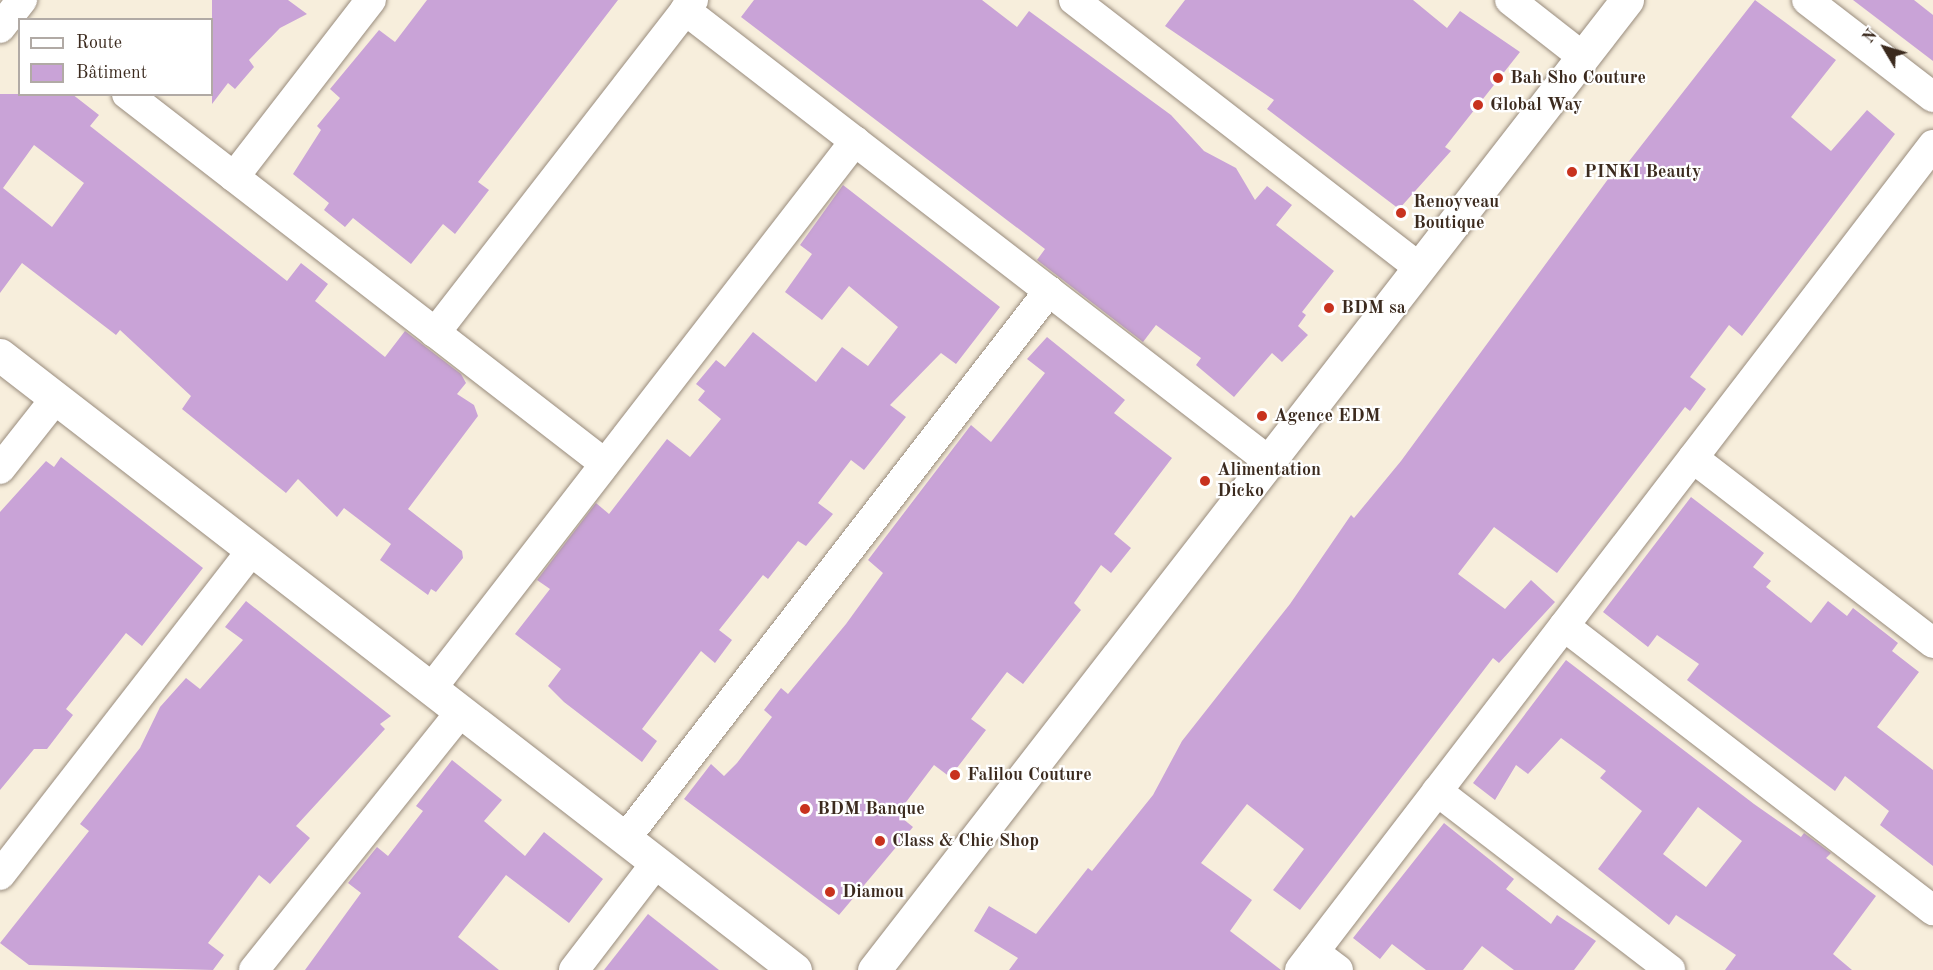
<!DOCTYPE html>
<html>
<head>
<meta charset="utf-8">
<style>
  body { margin:0 }
  #map { position:relative; width:1933px; height:970px; overflow:hidden; background:#f7eedc; font-family:"Old Standard TT",serif }
  div>[style] { position:absolute }
  .building>* { inset:0; background:#c9a3d7 }
  .roads { filter:drop-shadow(0 0 2px #998c7d) drop-shadow(0 0 2px #998c7d) }
  .minor>* { height:30px; margin:-15px; padding:0 15px; transform-origin:15px; border-radius:15px; background:#fff }
  .tertiary>* { height:33px; margin:-16.5px; padding:0 16.5px; transform-origin:16.5px; border-radius:16.5px; background:#fff }
  .secondary>* { height:33px; margin:-16.5px; padding:0 16.5px; transform-origin:16.5px; border-radius:16.5px; background:#fff }
  .dots>* { width:16px; height:16px; translate:-50% -50%; box-sizing:border-box; border:3px solid #fff; border-radius:50% }
  span { translate:-50% -50%; white-space:nowrap; text-align:center; line-height:1.15; -webkit-text-stroke:4.5px #fff; paint-order:stroke }
  .poi-label { font-size:18px; color:#3b2a1e; font-weight:700 }
  .left { translate:0 -50%; text-align:left }
  .legend { position:absolute; left:18px; top:18px; width:195px; height:78px; box-sizing:border-box; background:#fff; border:2px solid #b1aaa5; margin:0; padding:8px 10px; list-style:none; font-size:18px; color:#3b2a1e }
  .legend li { display:flex; align-items:center; gap:12px; height:30px }
  .legend b { width:30px; border:2px solid #b1aaa5 }
  .north { position:absolute; left:1855px; top:18px; width:60px; height:60px; -webkit-text-stroke:4px #fff; paint-order:stroke; rotate:308deg; font-size:16px; font-weight:700; line-height:24px; text-align:center; color:#3b2a1e }
  .north::after { content:''; display:block; margin:auto; width:21px; height:27px; background:#3b2a1e; clip-path:polygon(50% 0,100% 100%,50% 72%,0 100%) }
</style>
</head>
<body>
<div id="map">
  <div class="building">
    <i style="clip-path:polygon(212px 0,288px 0,307px 14px,280px 28px,249px 60px,254px 67px,235px 89px,228px 83px,212px 104px)"></i>
    <i style="clip-path:polygon(427px 0,618px 0,478px 182px,489px 190px,455px 234px,443px 224px,411px 264px,353px 218px,345px 227px,324px 210px,329px 203px,293px 174px,321px 130px,317px 126px,340px 98px,330px 89px,379px 30px,395px 42px)"></i>
    <i style="clip-path:polygon(754px 0,982px 0,1017px 27px,1029px 11px,1171px 115px,1204px 151px,1236px 168px,1255px 200px,1267px 186px,1292px 205px,1276px 225px,1334px 271px,1302px 312px,1306px 315px,1298px 326px,1308px 335px,1282px 362px,1272px 353px,1234px 397px,1196px 365px,1201px 358px,1156px 325px,1143px 342px,1037px 260px,1045px 249px,741px 17px)"></i>
    <i style="clip-path:polygon(1185px 0,1413px 0,1447px 28px,1460px 11px,1520px 52px,1445px 147px,1451px 151px,1399px 209px,1267px 109px,1274px 100px,1165px 26px)"></i>
    <i style="clip-path:polygon(1755px 0,1836px 60px,1791px 117px,1831px 151px,1867px 110px,1895px 134px,1742px 336px,1729px 325px,1690px 377px,1706px 389px,1690px 411px,1685px 407px,1557px 573px,1494px 527px,1458px 574px,1505px 609px,1531px 580px,1555px 602px,1499px 663px,1493px 658px,1300px 910px,1273px 890px,1304px 849px,1247px 804px,1201px 863px,1252px 900px,1230px 931px,1281px 970px,1009px 970px,1018px 958px,974px 931px,989px 906px,1036px 934px,1088px 868px,1092px 871px,1153px 795px,1182px 741px,1290px 604px,1351px 515px,1354px 518px,1401px 461px,1614px 171px,1619px 174px)"></i>
    <i style="clip-path:polygon(1853px 0,1914px 0,1933px 15px,1933px 61px)"></i>
    <i style="clip-path:polygon(evenodd,0 94px,72px 94px,99px 115px,90px 126px,287px 281px,301px 263px,328px 284px,315px 301px,385px 357px,405px 331px,461px 374px,466px 383px,457px 394px,474px 405px,478px 416px,408px 509px,462px 551px,463px 558px,436px 592px,431px 589px,428px 595px,380px 560px,391px 544px,344px 508px,337px 517px,298px 479px,286px 493px,182px 409px,191px 396px,120px 330px,116px 335px,22px 263px,0 293px,0 94px,34px 145px,84px 183px,52px 227px,3px 188px,34px 145px)"></i>
    <i style="clip-path:polygon(843px 185px,1000px 307px,956px 364px,941px 353px,890px 405px,906px 417px,864px 470px,851px 460px,818px 503px,833px 514px,806px 546px,798px 541px,768px 579px,763px 575px,719px 630px,732px 640px,715px 663px,701px 651px,642px 729px,657px 741px,642px 762px,564px 702px,548px 686px,561px 669px,515px 634px,550px 589px,537px 580px,596px 503px,609px 514px,667px 439px,690px 457px,721px 419px,698px 400px,705px 391px,696px 384px,716px 360px,725px 367px,753px 332px,816px 382px,842px 347px,868px 366px,898px 327px,849px 286px,822px 320px,785px 292px,812px 254px,800px 245px)"></i>
    <i style="clip-path:polygon(1047px 337px,1125px 400px,1114px 413px,1172px 458px,1114px 534px,1131px 548px,1111px 573px,1101px 565px,1074px 603px,1081px 610px,1023px 684px,1007px 672px,971px 719px,986px 730px,950px 777px,934px 765px,897px 814px,913px 827px,839px 915px,684px 799px,711px 764px,724px 776px,737px 763px,772px 717px,764px 710px,781px 688px,788px 694px,846px 624px,883px 573px,868px 560px,971px 425px,991px 442px,1045px 373px,1027px 359px)"></i>
    <i style="clip-path:polygon(61px 457px,203px 568px,142px 646px,126px 633px,66px 709px,73px 715px,47px 749px,34px 749px,0 790px,0 512px,46px 461px,54px 467px)"></i>
    <i style="clip-path:polygon(1691px 497px,1764px 553px,1753px 567px,1771px 581px,1766px 587px,1811px 623px,1828px 601px,1847px 616px,1853px 608px,1898px 643px,1892px 651px,1919px 672px,1877px 727px,1933px 770px,1933px 866px,1880px 825px,1889px 811px,1845px 776px,1835px 791px,1687px 680px,1699px 664px,1657px 635px,1648px 647px,1603px 612px)"></i>
    <i style="clip-path:polygon(246px 601px,391px 716px,380px 724px,385px 729px,296px 826px,310px 838px,270px 884px,259px 875px,208px 943px,224px 955px,213px 970px,29px 965px,0 943px,89px 831px,80px 824px,140px 748px,160px 707px,186px 678px,200px 689px,243px 640px,225px 627px)"></i>
    <i style="clip-path:polygon(evenodd,1566px 660px,1754px 804px,1801px 837px,1804px 833px,1831px 853px,1826px 858px,1876px 896px,1833px 954px,1852px 970px,1725px 970px,1736px 955px,1676px 915px,1669px 925px,1598px 869px,1642px 811px,1600px 778px,1606px 771px,1561px 738px,1528px 774px,1516px 765px,1495px 800px,1473px 783px,1566px 660px,1698px 807px,1742px 841px,1706px 887px,1663px 854px,1698px 807px)"></i>
    <i style="clip-path:polygon(452px 760px,502px 800px,484px 821px,525px 856px,544px 832px,603px 879px,569px 923px,506px 875px,458px 937px,499px 970px,305px 970px,361px 893px,348px 883px,377px 847px,388px 856px,423px 811px,416px 806px)"></i>
    <i style="clip-path:polygon(1444px 823px,1514px 879px,1506px 889px,1551px 924px,1557px 915px,1596px 941px,1574px 970px,1514px 970px,1482px 946px,1463px 970px,1426px 970px,1392px 944px,1380px 959px,1353px 938px)"></i>
    <i style="clip-path:polygon(648px 914px,719px 970px,604px 970px)"></i>
  </div>
  <div class="roads">
    <div class="minor">
      <i style="left:1074px;top:0;width:438px;rotate:37.8deg"></i>
      <i style="left:1510px;top:0;width:93px;rotate:38deg"></i>
      <i style="left:1807px;top:0;width:159px;rotate:37.6deg"></i>
      <i style="left:685px;top:10px;width:739px;rotate:37.69deg"></i>
      <i style="left:0;top:28px;width:36px;rotate:-52deg"></i>
      <i style="left:127px;top:94px;width:604px;rotate:37.74deg"></i>
      <i style="left:234px;top:177px;width:224px;rotate:-52.3deg"></i>
      <i style="left:435px;top:333px;width:421px;rotate:-52.2deg"></i>
      <i style="left:1693px;top:458px;width:303px;rotate:37.6deg"></i>
      <i style="left:0;top:469px;width:90px;rotate:-51.7deg"></i>
      <i style="left:1564px;top:626px;width:466px;rotate:37.6deg"></i>
      <i style="left:431px;top:689px;width:693px;rotate:-52.27deg"></i>
      <i style="left:1437px;top:791px;width:294px;rotate:37.5deg"></i>
      <i style="left:625px;top:839px;width:693px;rotate:-52.27deg"></i>
      <i style="left:0;top:875px;width:411px;rotate:-52.2deg"></i>
      <i style="left:1314px;top:952px;width:30px;rotate:37deg"></i>
      <i style="left:254px;top:970px;width:331px;rotate:-51.3deg"></i>
      <i style="left:574px;top:970px;width:135px;rotate:-52.5deg"></i>
      <i style="left:1300px;top:970px;width:1040px;rotate:-52.5deg"></i>
    </div>
    <div class="tertiary">
      <i style="left:0;top:355px;width:1005px;rotate:37.72deg"></i>
    </div>
    <div class="secondary">
      <i style="left:874px;top:970px;width:1228px;rotate:-52.18deg"></i>
    </div>
  </div>
  <div class="dots">
    <i style="left:1498px;top:78px;background:#c8321e"></i>
    <i style="left:1478px;top:105px;background:#c8321e"></i>
    <i style="left:1572px;top:172px;background:#c8321e"></i>
    <i style="left:1401px;top:213px;background:#c8321e"></i>
    <i style="left:1329px;top:308px;background:#c8321e"></i>
    <i style="left:1262px;top:416px;background:#c8321e"></i>
    <i style="left:1205px;top:481px;background:#c8321e"></i>
    <i style="left:955px;top:775px;background:#c8321e"></i>
    <i style="left:805px;top:809px;background:#c8321e"></i>
    <i style="left:880px;top:841px;background:#c8321e"></i>
    <i style="left:830px;top:892px;background:#c8321e"></i>
  </div>
  <div class="poi-label">
    <span class="left" style="left:1510px;top:78px">Bah Sho Couture</span>
    <span class="left" style="left:1490px;top:105px">Global Way</span>
    <span class="left" style="left:1584px;top:172px">PINKI Beauty</span>
    <span class="left" style="left:1413px;top:213px">Renoyveau<br>Boutique</span>
    <span class="left" style="left:1341px;top:308px">BDM sa</span>
    <span class="left" style="left:1274px;top:416px">Agence EDM</span>
    <span class="left" style="left:1217px;top:481px">Alimentation<br>Dicko</span>
    <span class="left" style="left:967px;top:775px">Falilou Couture</span>
    <span class="left" style="left:817px;top:809px">BDM Banque</span>
    <span class="left" style="left:892px;top:841px">Class &amp; Chic Shop</span>
    <span class="left" style="left:842px;top:892px">Diamou</span>
  </div>
  <ul class="legend">
  <li><b style="height:8px;background:#fff"></b>Route</li>
  <li><b style="height:16px;background:#c9a3d7"></b>Bâtiment</li>
  </ul>
  <div class="north">N</div>
</div>
</body>
</html>
